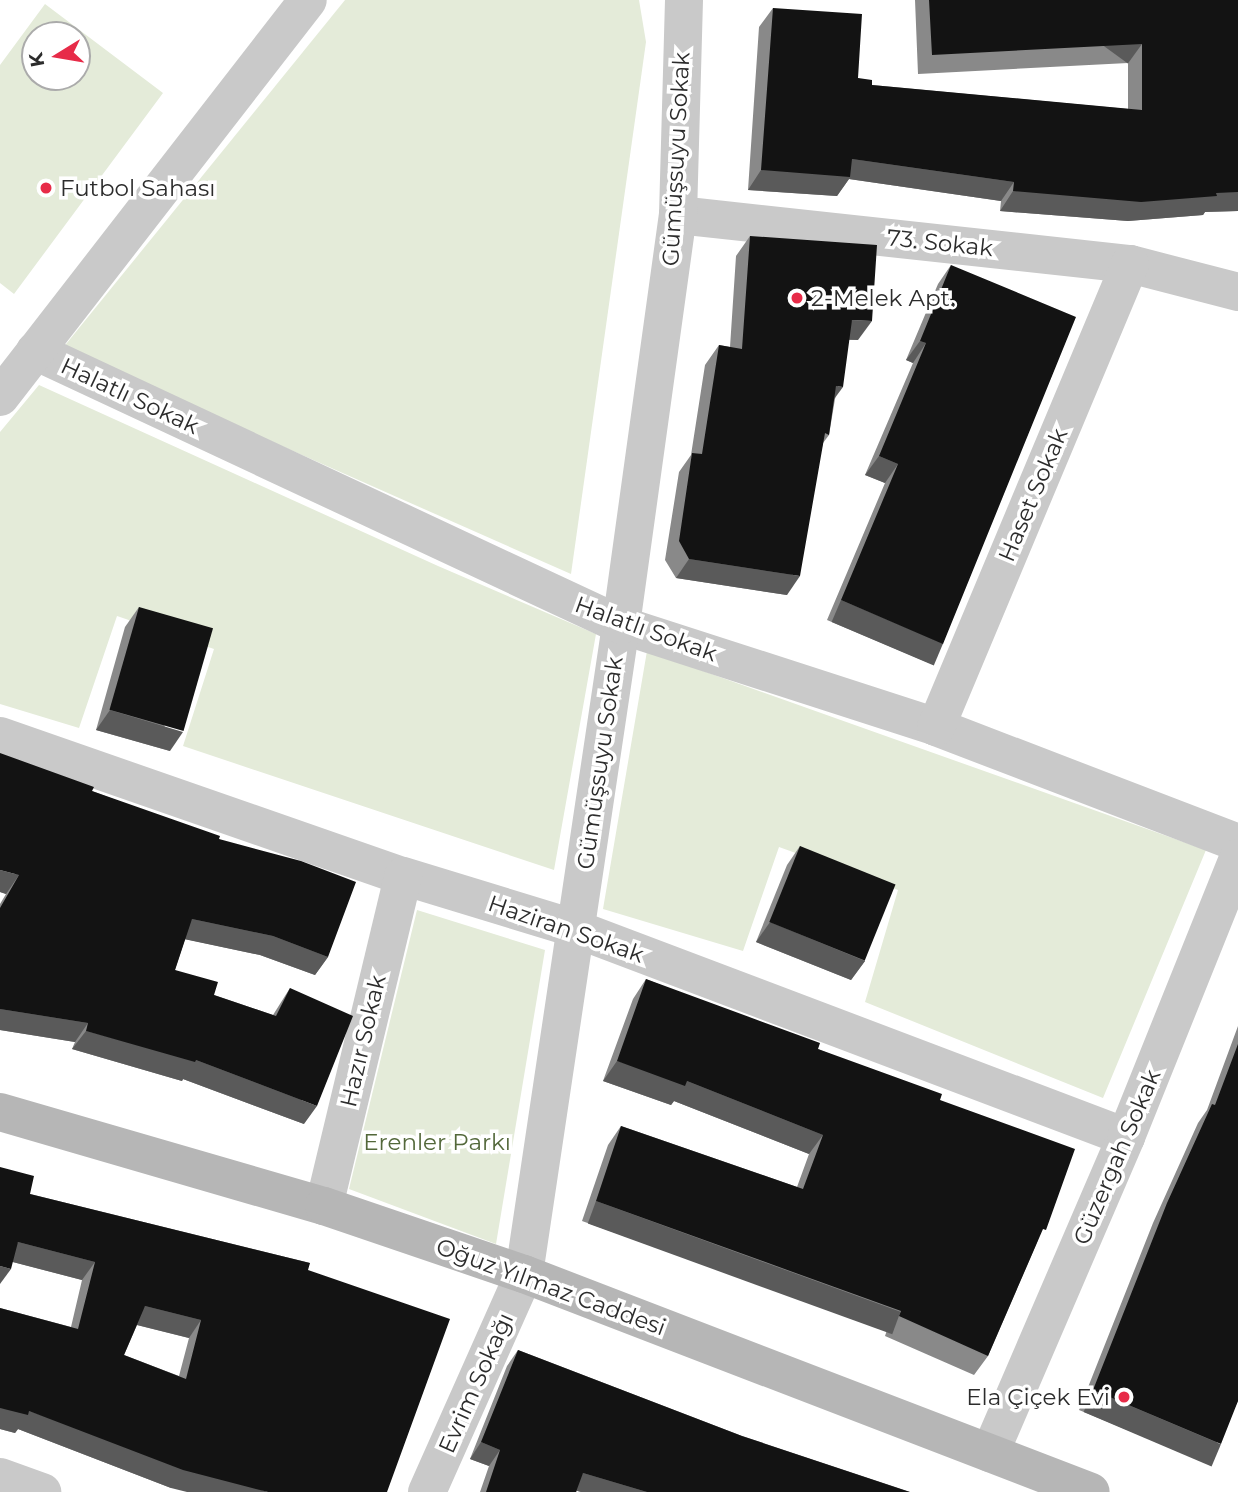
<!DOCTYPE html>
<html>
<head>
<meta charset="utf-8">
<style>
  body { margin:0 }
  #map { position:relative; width:1238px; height:1492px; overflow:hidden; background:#fff; font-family:Montserrat,sans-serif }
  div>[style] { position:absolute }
  .green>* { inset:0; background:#e4ebd9 }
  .minor>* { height:38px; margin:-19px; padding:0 19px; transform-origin:19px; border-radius:19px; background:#c9c9c9 }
  .secondary>* { height:38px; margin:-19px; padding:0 19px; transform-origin:19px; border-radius:19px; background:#b6b6b6 }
  .wall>* { inset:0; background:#898989 }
  .shaded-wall>* { inset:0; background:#5a5a5a; transform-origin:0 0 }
  .building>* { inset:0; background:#131313; transform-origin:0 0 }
  .dots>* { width:19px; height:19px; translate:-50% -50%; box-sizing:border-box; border:4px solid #fff; border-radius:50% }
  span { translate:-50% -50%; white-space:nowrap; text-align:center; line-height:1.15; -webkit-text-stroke:7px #fff; paint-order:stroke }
  .street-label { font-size:23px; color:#2c2c2c }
  .poi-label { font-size:23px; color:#2c2c2c }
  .left { translate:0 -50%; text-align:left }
  .right { translate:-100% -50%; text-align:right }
  .park-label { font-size:23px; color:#53683a }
  .north { position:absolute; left:21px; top:21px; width:70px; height:70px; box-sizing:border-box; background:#fff; border:2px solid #ababab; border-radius:50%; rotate:259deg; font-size:19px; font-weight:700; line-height:28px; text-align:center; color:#2c2c2c }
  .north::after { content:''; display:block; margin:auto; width:24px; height:32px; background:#e72b48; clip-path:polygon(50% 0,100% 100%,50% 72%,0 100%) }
</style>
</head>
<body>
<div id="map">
  <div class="green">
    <i style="clip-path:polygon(345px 0,639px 0,646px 42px,571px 574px,62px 349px)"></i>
    <i style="clip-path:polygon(evenodd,45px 4px,163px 93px,14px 294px,0 283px,0 65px,45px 4px,35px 35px,77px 35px,77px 77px,35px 77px,35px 35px)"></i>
    <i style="clip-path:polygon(39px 385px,438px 566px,596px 634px,554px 870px,183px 746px,214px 649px,117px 616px,79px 728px,0 704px,0 432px)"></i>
    <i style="clip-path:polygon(647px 651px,1206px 850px,1103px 1098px,865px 1002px,898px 890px,779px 847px,743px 951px,603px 909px)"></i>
    <i style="clip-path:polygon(417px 910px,545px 950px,496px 1244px,349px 1189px)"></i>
  </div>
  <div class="minor">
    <i style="left:678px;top:215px;width:455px;rotate:6.2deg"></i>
    <i style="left:1130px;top:264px;width:112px;rotate:14.5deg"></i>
    <i style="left:35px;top:351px;width:647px;rotate:25.06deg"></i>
    <i style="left:621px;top:625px;width:331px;rotate:17.9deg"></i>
    <i style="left:936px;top:727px;width:324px;rotate:21deg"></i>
    <i style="left:0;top:397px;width:502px;rotate:-52.2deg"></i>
    <i style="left:936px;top:727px;width:502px;rotate:-67.27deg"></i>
    <i style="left:0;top:736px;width:427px;rotate:19.2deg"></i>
    <i style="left:403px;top:876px;width:181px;rotate:17deg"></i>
    <i style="left:576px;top:929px;width:588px;rotate:20.72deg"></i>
    <i style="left:324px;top:1206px;width:339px;rotate:-76.5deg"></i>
    <i style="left:990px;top:1453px;width:344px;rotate:-66.7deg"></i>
    <i style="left:1126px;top:1137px;width:301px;rotate:-68.1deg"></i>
    <i style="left:0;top:1477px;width:45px;rotate:19.7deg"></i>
    <i style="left:427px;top:1492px;width:239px;rotate:-66deg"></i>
    <i style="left:524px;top:1274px;width:656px;rotate:-81.5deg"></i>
    <i style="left:621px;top:625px;width:414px;rotate:-82.1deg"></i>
    <i style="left:678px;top:215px;width:215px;rotate:-88.4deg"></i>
  </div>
  <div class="secondary">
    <i style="left:0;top:1112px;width:337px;rotate:16.2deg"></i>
    <i style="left:324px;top:1206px;width:211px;rotate:18.8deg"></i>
    <i style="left:524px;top:1274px;width:607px;rotate:21.03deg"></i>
  </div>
  <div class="wall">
    <i style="clip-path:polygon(915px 0,1238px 0,1238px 211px,1205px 212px,1203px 215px,1128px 221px,1000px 211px,1001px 201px,849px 179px,837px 196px,748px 190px,759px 27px,773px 8px,858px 78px,872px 85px,1128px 109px,1128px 63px,918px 74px)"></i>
    <i style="clip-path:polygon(750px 236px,858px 340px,849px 340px,835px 399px,829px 435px,823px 443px,787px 595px,676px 578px,665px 560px,679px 472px,691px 455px,705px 365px,719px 345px,730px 347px,736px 256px)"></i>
    <i style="clip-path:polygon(951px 265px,929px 663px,827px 620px,885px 483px,865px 475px,913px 363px,906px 360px,938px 284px)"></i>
    <i style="clip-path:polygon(139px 607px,170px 751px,96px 730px,125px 627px)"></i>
    <i style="clip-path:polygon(92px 791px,219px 839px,328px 957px,315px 975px,260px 955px,185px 939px,175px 970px,214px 995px,273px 1015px,290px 988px,304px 1124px,183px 1079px,182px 1081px,72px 1049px,75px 1042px,0 1030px,0 904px,6px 894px,0 892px)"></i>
    <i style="clip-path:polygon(800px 846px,865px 961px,851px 980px,756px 942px,787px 865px)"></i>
    <i style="clip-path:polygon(646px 979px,818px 1049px,940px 1100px,1038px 1240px,988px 1356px,974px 1375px,885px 1336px,887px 1330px,582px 1221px,608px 1145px,621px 1126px,797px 1187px,809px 1154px,674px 1101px,671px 1105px,603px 1081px,633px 999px)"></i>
    <i style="clip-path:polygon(1238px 1026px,1238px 1401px,1207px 1463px,1079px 1410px,1153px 1223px,1198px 1123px,1207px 1110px)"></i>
    <i style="clip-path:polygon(evenodd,30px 1194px,310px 1263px,171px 1488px,18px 1429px,15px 1433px,0 1429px,0 1308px,71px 1327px,82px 1280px,13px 1262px,30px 1194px,137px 1325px,189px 1338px,179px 1376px,124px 1355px,137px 1325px)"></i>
    <i style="clip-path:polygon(518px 1350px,742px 1436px,910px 1492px,581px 1492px,577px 1491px,576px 1492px,480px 1492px,489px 1466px,470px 1459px,507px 1366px)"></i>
  </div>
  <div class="shaded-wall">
    <i style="left:1142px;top:44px;width:24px;height:210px;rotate:126deg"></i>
    <i style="clip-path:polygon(852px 159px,1014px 182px,1001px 201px,849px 179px,837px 196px,748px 190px,761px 170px)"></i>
    <i style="clip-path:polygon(1013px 191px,1238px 192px,1238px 211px,1205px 212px,1203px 215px,1128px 221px,1000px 211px)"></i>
    <i style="clip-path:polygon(852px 320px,872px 321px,858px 340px,839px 339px)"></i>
    <i style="clip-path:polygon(920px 341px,926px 343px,913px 363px,906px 360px)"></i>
    <i style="clip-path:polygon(836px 386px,843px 387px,829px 406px)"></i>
    <i style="clip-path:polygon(879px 456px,898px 464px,885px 483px,865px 475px)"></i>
    <i style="clip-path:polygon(689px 559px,800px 576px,787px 595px,676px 578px)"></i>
    <i style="left:841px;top:600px;width:111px;height:24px;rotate:23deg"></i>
    <i style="clip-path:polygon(110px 710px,183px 732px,170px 751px,96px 730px)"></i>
    <i style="clip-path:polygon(0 870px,19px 875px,6px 894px,0 892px)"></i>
    <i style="clip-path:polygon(192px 919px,273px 936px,328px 957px,315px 975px,260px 955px,179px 938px)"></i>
    <i style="clip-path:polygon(770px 922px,865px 961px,851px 980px,756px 942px)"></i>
    <i style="clip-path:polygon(0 1009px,88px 1023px,75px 1042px,0 1030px)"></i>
    <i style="clip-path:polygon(86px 1031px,196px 1060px,317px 1106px,304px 1124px,183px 1079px,182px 1081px,72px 1049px)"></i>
    <i style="clip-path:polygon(617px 1061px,687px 1081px,823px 1135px,809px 1154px,674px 1101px,671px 1105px,603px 1081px)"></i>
    <i style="left:596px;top:1201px;width:324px;height:24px;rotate:20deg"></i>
    <i style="clip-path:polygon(18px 1242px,95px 1262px,82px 1280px,5px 1260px)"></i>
    <i style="clip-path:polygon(0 1266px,11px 1269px,0 1284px)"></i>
    <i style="clip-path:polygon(145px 1306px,201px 1320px,189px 1338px,133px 1324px)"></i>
    <i style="left:1093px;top:1390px;width:139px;height:24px;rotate:23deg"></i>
    <i style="clip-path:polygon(0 1408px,29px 1411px,268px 1492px,187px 1492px,171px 1488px,18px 1429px,15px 1433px,0 1429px)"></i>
    <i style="clip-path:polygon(481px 1442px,500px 1450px,489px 1466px,470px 1459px)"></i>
    <i style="clip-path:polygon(583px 1473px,647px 1492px,581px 1492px,571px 1489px)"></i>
  </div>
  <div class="building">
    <i style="clip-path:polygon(929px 0,1238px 0,1238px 192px,1216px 193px,1217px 196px,1141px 202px,1013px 191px,1014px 182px,852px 159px,850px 177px,761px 170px,773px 8px,862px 14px,858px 78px,872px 80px,872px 85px,1142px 110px,1142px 44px,932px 55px)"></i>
    <i style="clip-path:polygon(750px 236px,877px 245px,872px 321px,852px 320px,843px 387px,836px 386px,829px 435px,825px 433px,800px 576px,689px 559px,679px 541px,692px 453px,702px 454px,719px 345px,742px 349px)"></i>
    <i style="clip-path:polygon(951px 265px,1076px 317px,943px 644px,841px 600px,898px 464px,879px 456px,926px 343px,920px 341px)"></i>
    <i style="left:139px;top:607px;width:77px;height:107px;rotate:16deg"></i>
    <i style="clip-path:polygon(0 753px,94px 787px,92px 791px,220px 836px,219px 839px,301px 861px,356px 882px,328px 957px,273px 936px,192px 919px,175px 970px,218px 982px,214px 995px,276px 1016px,290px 988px,353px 1016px,317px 1106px,196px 1060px,195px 1062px,86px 1031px,88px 1023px,0 1009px,0 908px,19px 875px,0 870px)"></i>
    <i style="left:800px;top:846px;width:103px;height:82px;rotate:22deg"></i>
    <i style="clip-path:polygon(646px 979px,820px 1043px,818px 1049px,942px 1094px,940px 1100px,1075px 1149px,1046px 1230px,1043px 1229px,988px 1356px,899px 1316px,901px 1311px,596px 1201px,621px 1126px,803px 1189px,823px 1135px,687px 1081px,685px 1086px,617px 1061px)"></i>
    <i style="clip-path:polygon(1238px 1044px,1238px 1401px,1221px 1444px,1093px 1390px,1167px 1203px,1212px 1104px,1215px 1105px)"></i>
    <i style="clip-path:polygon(evenodd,0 1167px,34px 1176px,30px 1194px,310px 1263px,308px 1270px,450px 1319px,387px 1492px,268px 1492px,183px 1470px,29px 1411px,28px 1415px,0 1408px,0 1308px,78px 1329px,95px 1262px,18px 1242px,11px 1269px,0 1266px,0 1167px,145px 1306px,201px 1320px,186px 1379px,124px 1355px,145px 1306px)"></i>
    <i style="clip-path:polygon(518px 1350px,742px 1436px,910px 1492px,647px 1492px,583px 1473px,576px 1492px,486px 1492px,500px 1450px,481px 1442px)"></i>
  </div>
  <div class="dots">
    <i style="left:46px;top:188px;background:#e72b48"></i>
    <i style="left:797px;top:298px;background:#e72b48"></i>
    <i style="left:1124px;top:1397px;background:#e72b48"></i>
  </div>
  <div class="street-label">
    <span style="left:676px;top:159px;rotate:-87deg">Gümüşsuyu Sokak</span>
    <span style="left:940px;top:243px;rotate:6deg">73. Sokak</span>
    <span style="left:130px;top:396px;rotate:25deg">Halatlı Sokak</span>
    <span style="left:1033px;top:495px;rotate:-67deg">Haset Sokak</span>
    <span style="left:646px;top:629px;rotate:20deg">Halatlı Sokak</span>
    <span style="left:600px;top:763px;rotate:-82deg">Gümüşsuyu Sokak</span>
    <span style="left:566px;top:929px;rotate:19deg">Haziran Sokak</span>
    <span style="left:363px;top:1041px;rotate:-77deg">Hazır Sokak</span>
    <span style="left:1117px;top:1157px;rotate:-67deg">Güzergah Sokak</span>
    <span style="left:551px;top:1287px;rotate:20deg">Oğuz Yılmaz Caddesi</span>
    <span style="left:476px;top:1383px;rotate:-66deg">Evrim Sokağı</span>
  </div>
  <div class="poi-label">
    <span class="left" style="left:60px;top:188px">Futbol Sahası</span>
    <span class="left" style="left:811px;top:298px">2-Melek Apt.</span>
    <span class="right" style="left:1110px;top:1397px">Ela Çiçek Evi</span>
  </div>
  <div class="park-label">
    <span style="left:437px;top:1142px">Erenler Parkı</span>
  </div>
  <div class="north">K</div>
</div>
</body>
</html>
